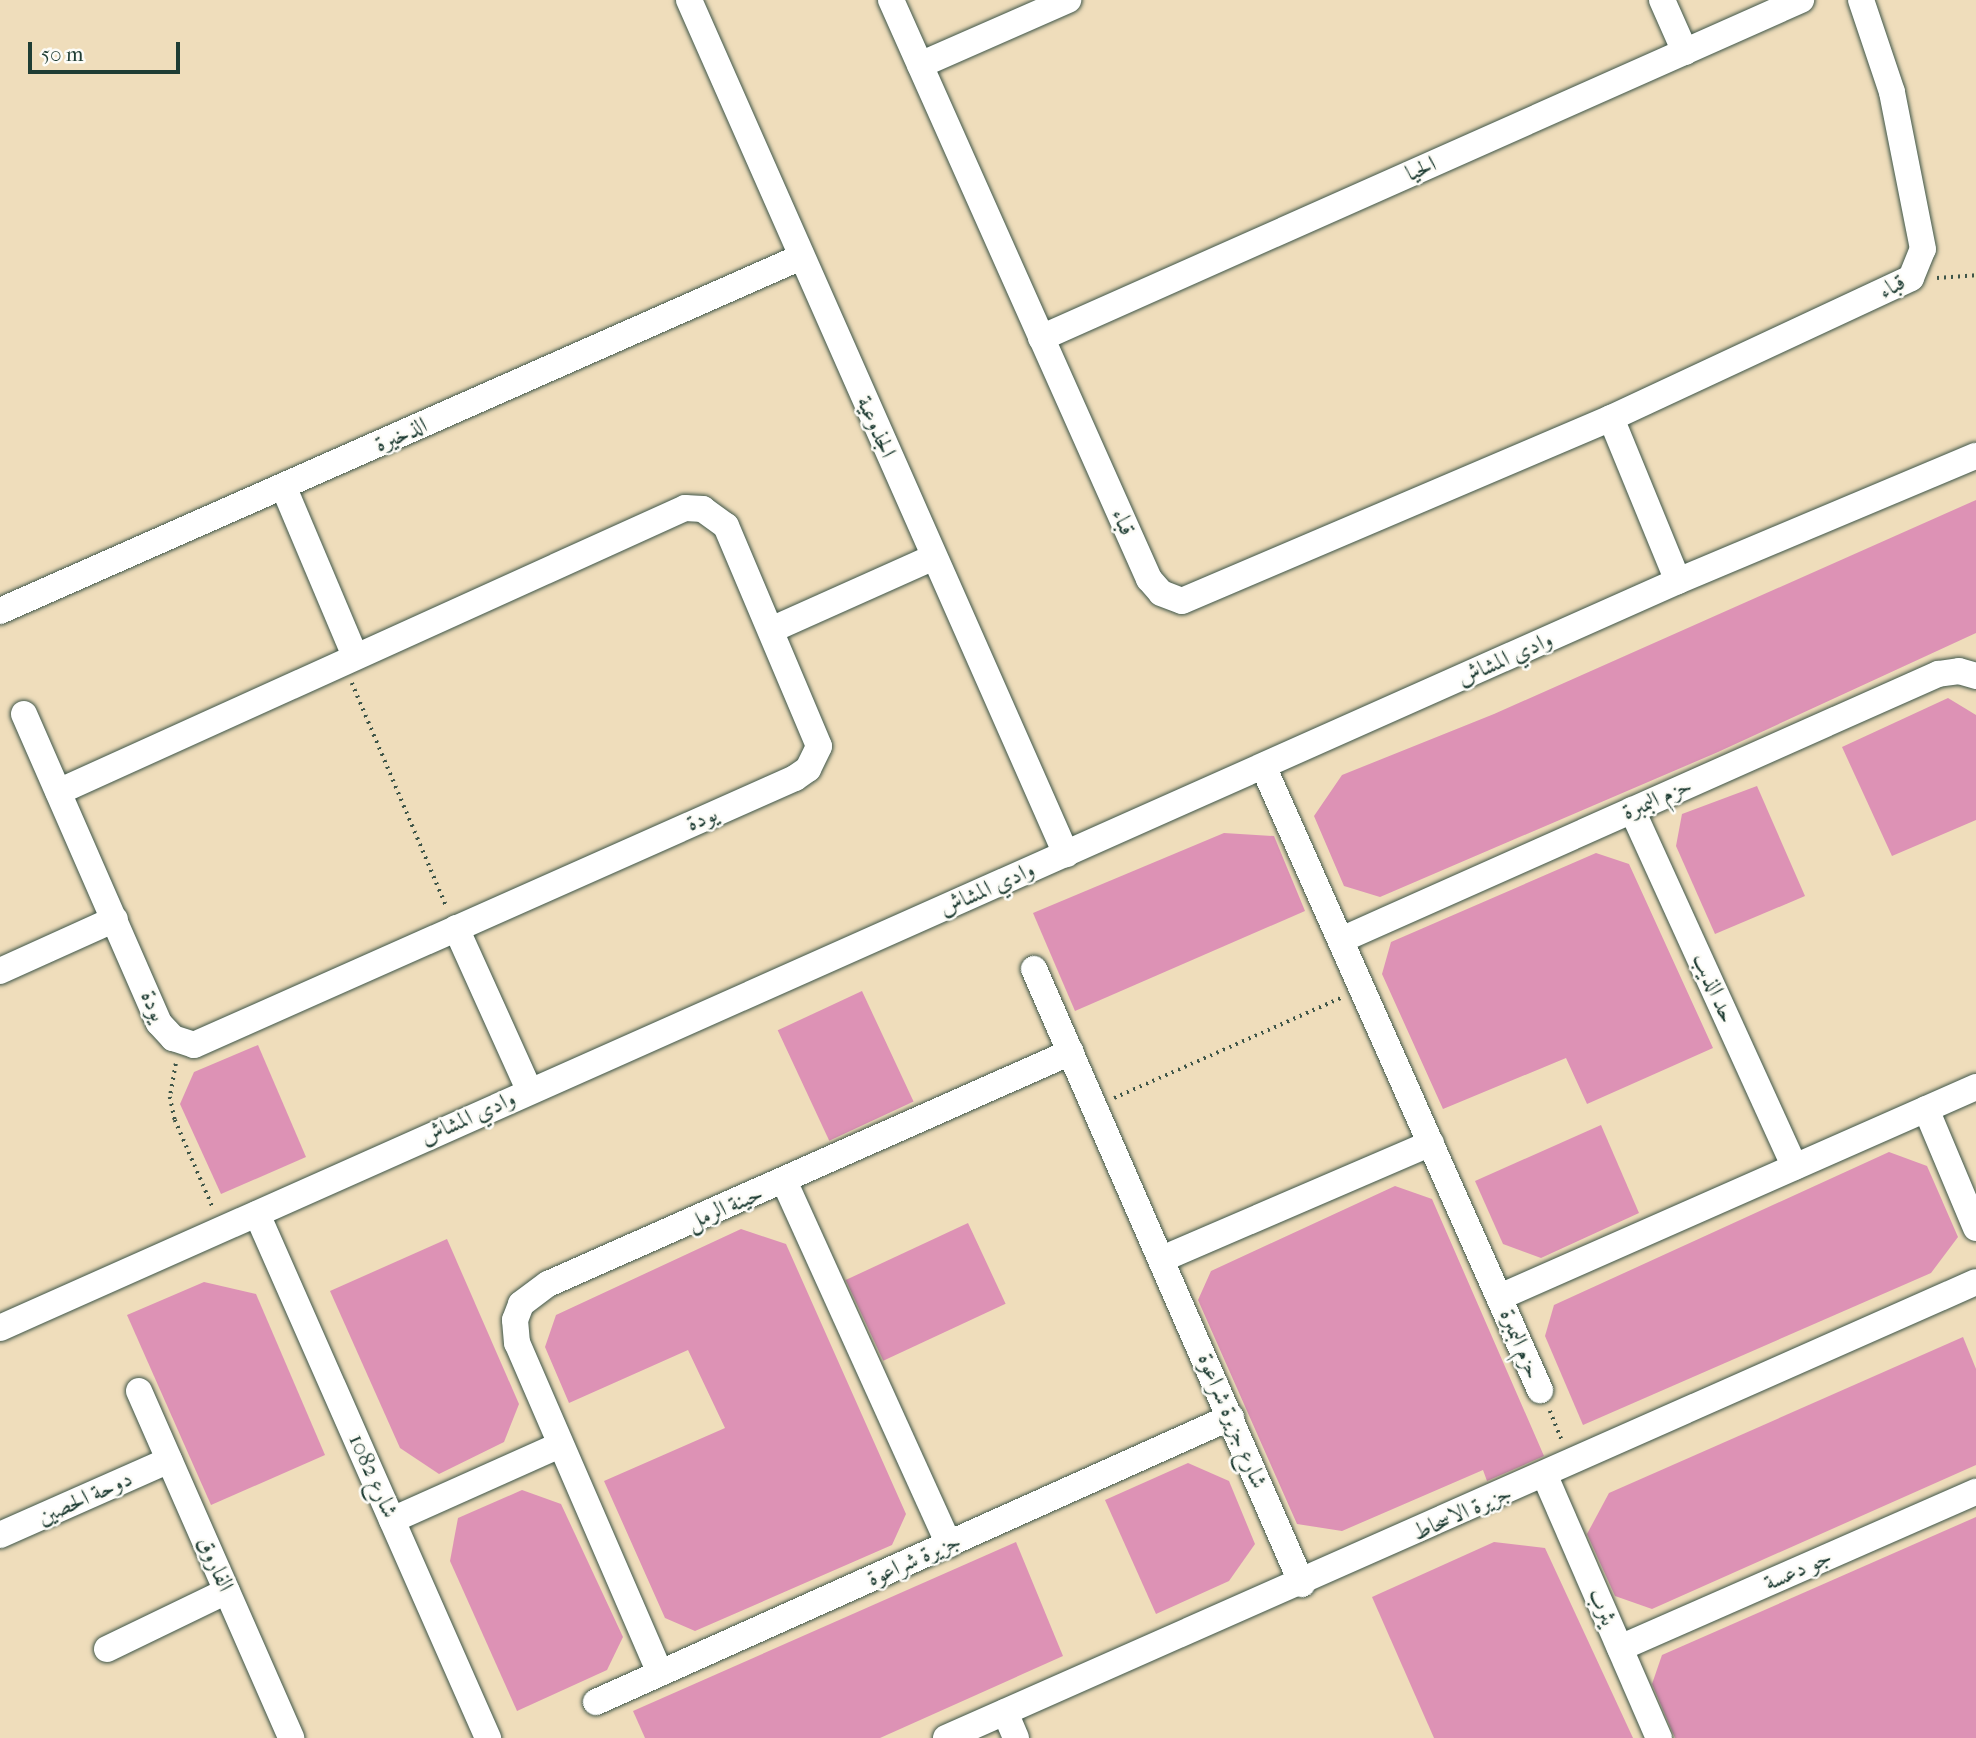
<!DOCTYPE html>
<html>
<head>
<meta charset="utf-8">
<style>
  body { margin:0 }
  #map { position:relative; width:1976px; height:1738px; overflow:hidden; background:#efddbb; font-family:"IM FELL French Canon",Amiri,serif }
  div>[style] { position:absolute }
  .building>* { inset:0; background:#dd92b5; transform-origin:0 0 }
  .path>* { height:3.5px; margin-top:-1.75px; transform-origin:0; background:repeating-linear-gradient(90deg,#3e5548 0 2px,transparent 0 7px) }
  .roads { filter:drop-shadow(0 0 2px #3e5548) drop-shadow(0 0 2px #3e5548) }
  .minor>* { height:26px; margin:-13px; padding:0 13px; transform-origin:13px; border-radius:13px; background:#fff }
  span { translate:-50% -50%; white-space:nowrap; text-align:center; line-height:1.15; -webkit-text-stroke:5px #fdfcf7; paint-order:stroke }
  .street-label { font-size:23px; color:#1f3d34 }
  .scale { position:absolute; left:28px; top:42px; width:152px; height:32px; box-sizing:border-box; border:4px solid #1f3d34; border-top:0; padding-left:9px; font-size:21px; line-height:24px; white-space:nowrap; color:#1f3d34; -webkit-text-stroke:5px #fdfcf7; paint-order:stroke }
</style>
</head>
<body>
<div id="map">
  <div class="building">
    <i style="clip-path:polygon(1976px 500px,1976px 633px,1718px 752px,1380px 897px,1344px 886px,1314px 816px,1342px 775px,1494px 714px)"></i>
    <i style="clip-path:polygon(1948px 698px,1976px 715px,1976px 820px,1892px 856px,1842px 747px)"></i>
    <i style="clip-path:polygon(1757px 786px,1805px 896px,1715px 934px,1676px 846px,1682px 814px)"></i>
    <i style="clip-path:polygon(1224px 833px,1274px 836px,1305px 911px,1075px 1011px,1033px 913px)"></i>
    <i style="clip-path:polygon(1596px 853px,1629px 864px,1713px 1048px,1587px 1104px,1566px 1058px,1443px 1109px,1382px 974px,1391px 942px)"></i>
    <i style="left:862px;top:991px;width:122px;height:93px;rotate:65deg"></i>
    <i style="clip-path:polygon(258px 1045px,306px 1157px,221px 1194px,180px 1104px,194px 1072px)"></i>
    <i style="clip-path:polygon(1601px 1125px,1639px 1213px,1541px 1258px,1503px 1244px,1475px 1181px)"></i>
    <i style="clip-path:polygon(1889px 1152px,1927px 1166px,1958px 1237px,1931px 1273px,1583px 1425px,1545px 1336px,1554px 1305px)"></i>
    <i style="clip-path:polygon(1395px 1186px,1432px 1199px,1544px 1456px,1487px 1481px,1483px 1470px,1342px 1531px,1297px 1524px,1198px 1300px,1211px 1271px)"></i>
    <i style="left:968px;top:1223px;width:89px;height:135px;rotate:65deg"></i>
    <i style="clip-path:polygon(741px 1229px,786px 1244px,906px 1514px,892px 1545px,695px 1631px,665px 1618px,604px 1481px,725px 1428px,688px 1350px,569px 1403px,545px 1347px,556px 1315px)"></i>
    <i style="clip-path:polygon(447px 1239px,519px 1404px,504px 1442px,439px 1474px,400px 1448px,330px 1291px)"></i>
    <i style="clip-path:polygon(204px 1282px,256px 1294px,325px 1455px,211px 1505px,127px 1315px)"></i>
    <i style="clip-path:polygon(1963px 1337px,1976px 1369px,1976px 1465px,1652px 1609px,1615px 1596px,1587px 1534px,1609px 1493px)"></i>
    <i style="clip-path:polygon(1188px 1463px,1229px 1481px,1255px 1544px,1229px 1581px,1156px 1614px,1105px 1500px)"></i>
    <i style="clip-path:polygon(522px 1490px,561px 1504px,623px 1637px,607px 1670px,517px 1711px,450px 1561px,458px 1518px)"></i>
    <i style="clip-path:polygon(1976px 1517px,1976px 1738px,1675px 1738px,1652px 1684px,1662px 1655px)"></i>
    <i style="clip-path:polygon(1016px 1542px,1063px 1656px,880px 1738px,645px 1738px,633px 1711px)"></i>
    <i style="clip-path:polygon(1494px 1542px,1545px 1548px,1633px 1738px,1434px 1738px,1372px 1597px)"></i>
  </div>
  <div class="path">
    <i style="left:1937px;top:278px;width:39px;rotate:-4deg"></i>
    <i style="left:352px;top:683px;width:244px;rotate:67.1deg"></i>
    <i style="left:176px;top:1064px;width:34px;rotate:100deg"></i>
    <i style="left:170px;top:1097px;width:24px;rotate:78deg"></i>
    <i style="left:175px;top:1120px;width:96px;rotate:66.6deg"></i>
    <i style="left:1114px;top:1098px;width:248px;rotate:-23.8deg"></i>
    <i style="left:1550px;top:1411px;width:31px;rotate:68deg"></i>
  </div>
  <div class="roads">
    <div class="minor">
      <i style="left:689px;top:0;width:934px;rotate:66.18deg"></i>
      <i style="left:891px;top:0;width:634px;rotate:65.98deg"></i>
      <i style="left:1149px;top:579px;width:18px;rotate:49deg"></i>
      <i style="left:1161px;top:593px;width:22px;rotate:21deg"></i>
      <i style="left:1182px;top:601px;width:466px;rotate:-23.1deg"></i>
      <i style="left:1611px;top:418px;width:331px;rotate:-25deg"></i>
      <i style="left:1911px;top:278px;width:31px;rotate:-68deg"></i>
      <i style="left:1923px;top:249px;width:160px;rotate:-101.2deg"></i>
      <i style="left:1892px;top:92px;width:97px;rotate:-108.6deg"></i>
      <i style="left:1662px;top:0;width:57px;rotate:66.1deg"></i>
      <i style="left:920px;top:65px;width:162px;rotate:-23.7deg"></i>
      <i style="left:1041px;top:338px;width:832px;rotate:-23.98deg"></i>
      <i style="left:1611px;top:418px;width:176px;rotate:67.7deg"></i>
      <i style="left:284px;top:488px;width:182px;rotate:67.1deg"></i>
      <i style="left:0;top:611px;width:876px;rotate:-23.84deg"></i>
      <i style="left:773px;top:629px;width:176px;rotate:-24.1deg"></i>
      <i style="left:24px;top:714px;width:337px;rotate:66.4deg"></i>
      <i style="left:159px;top:1023px;width:21px;rotate:47deg"></i>
      <i style="left:173px;top:1038px;width:22px;rotate:18deg"></i>
      <i style="left:194px;top:1045px;width:658px;rotate:-23.95deg"></i>
      <i style="left:795px;top:778px;width:16px;rotate:-35deg"></i>
      <i style="left:808px;top:769px;width:25px;rotate:-64deg"></i>
      <i style="left:819px;top:746px;width:239px;rotate:-112.9deg"></i>
      <i style="left:726px;top:526px;width:29px;rotate:-144deg"></i>
      <i style="left:703px;top:509px;width:18px;rotate:-177deg"></i>
      <i style="left:685px;top:508px;width:688px;rotate:155.63deg"></i>
      <i style="left:1263px;top:766px;width:683px;rotate:66.06deg"></i>
      <i style="left:1632px;top:810px;width:392px;rotate:65.5deg"></i>
      <i style="left:456px;top:928px;width:178px;rotate:65.7deg"></i>
      <i style="left:1341px;top:940px;width:654px;rotate:-24.02deg"></i>
      <i style="left:1938px;top:674px;width:21px;rotate:-8deg"></i>
      <i style="left:1959px;top:671px;width:18px;rotate:16deg"></i>
      <i style="left:1034px;top:969px;width:671px;rotate:66.45deg"></i>
      <i style="left:0;top:971px;width:126px;rotate:-24.3deg"></i>
      <i style="left:1926px;top:1109px;width:129px;rotate:67.2deg"></i>
      <i style="left:785px;top:1183px;width:397px;rotate:65.6deg"></i>
      <i style="left:257px;top:1214px;width:573px;rotate:66.21deg"></i>
      <i style="left:1162px;top:1259px;width:293px;rotate:-23.3deg"></i>
      <i style="left:1500px;top:1297px;width:520px;rotate:-23.81deg"></i>
      <i style="left:0;top:1328px;width:1837px;rotate:-24deg"></i>
      <i style="left:1678px;top:581px;width:323px;rotate:-22.8deg"></i>
      <i style="left:139px;top:1391px;width:379px;rotate:66.3deg"></i>
      <i style="left:1545px;top:1476px;width:286px;rotate:66.5deg"></i>
      <i style="left:392px;top:1520px;width:184px;rotate:-24.1deg"></i>
      <i style="left:0;top:1535px;width:185px;rotate:-23.9deg"></i>
      <i style="left:1620px;top:1648px;width:389px;rotate:-23.7deg"></i>
      <i style="left:107px;top:1649px;width:133px;rotate:-25.8deg"></i>
      <i style="left:660px;top:1673px;width:360px;rotate:-113.4deg"></i>
      <i style="left:517px;top:1343px;width:23px;rotate:-95deg"></i>
      <i style="left:515px;top:1320px;width:17px;rotate:-69deg"></i>
      <i style="left:521px;top:1304px;width:34px;rotate:-37deg"></i>
      <i style="left:548px;top:1284px;width:572px;rotate:-23.92deg"></i>
      <i style="left:596px;top:1702px;width:696px;rotate:-24.17deg"></i>
      <i style="left:1005px;top:1712px;width:28px;rotate:67deg"></i>
      <i style="left:946px;top:1738px;width:1126px;rotate:-23.88deg"></i>
    </div>
  </div>
  <div class="street-label">
    <span style="left:1421px;top:169px;rotate:-24deg">الحيا</span>
    <span style="left:1892px;top:287px;rotate:-30deg">قباء</span>
    <span style="left:876px;top:427px;rotate:66deg">الجذوعية</span>
    <span style="left:401px;top:435px;rotate:-24deg">الذخيرة</span>
    <span style="left:1123px;top:522px;rotate:66deg">قباء</span>
    <span style="left:1505px;top:659px;rotate:-24deg">وادي المشاش</span>
    <span style="left:1657px;top:799px;rotate:-24deg">حزم البمبرة</span>
    <span style="left:702px;top:819px;rotate:-24deg">يودة</span>
    <span style="left:987px;top:889px;rotate:-24deg">وادي المشاش</span>
    <span style="left:1714px;top:988px;rotate:66deg">حد الذيب</span>
    <span style="left:153px;top:1006px;rotate:65deg">يودة</span>
    <span style="left:468px;top:1118px;rotate:-24deg">وادي المشاش</span>
    <span style="left:725px;top:1208px;rotate:-23deg">حينة الرمل</span>
    <span style="left:1520px;top:1344px;rotate:67deg">حزم البمبرة</span>
    <span style="left:1232px;top:1421px;rotate:67deg">شارع جزيرة شراعوة</span>
    <span style="left:373px;top:1476px;rotate:66deg">شارع 1082</span>
    <span style="left:85px;top:1498px;rotate:-24deg">دوحة الحصين</span>
    <span style="left:1462px;top:1513px;rotate:-24deg">جزيرة الاسحاط</span>
    <span style="left:914px;top:1560px;rotate:-24deg">جزيرة شراعوة</span>
    <span style="left:215px;top:1564px;rotate:66deg">الفاروق</span>
    <span style="left:1798px;top:1570px;rotate:-24deg">جو دعسة</span>
    <span style="left:1602px;top:1607px;rotate:66deg">يثرب</span>
  </div>
  <div class="scale">50 m</div>
</div>
</body>
</html>
